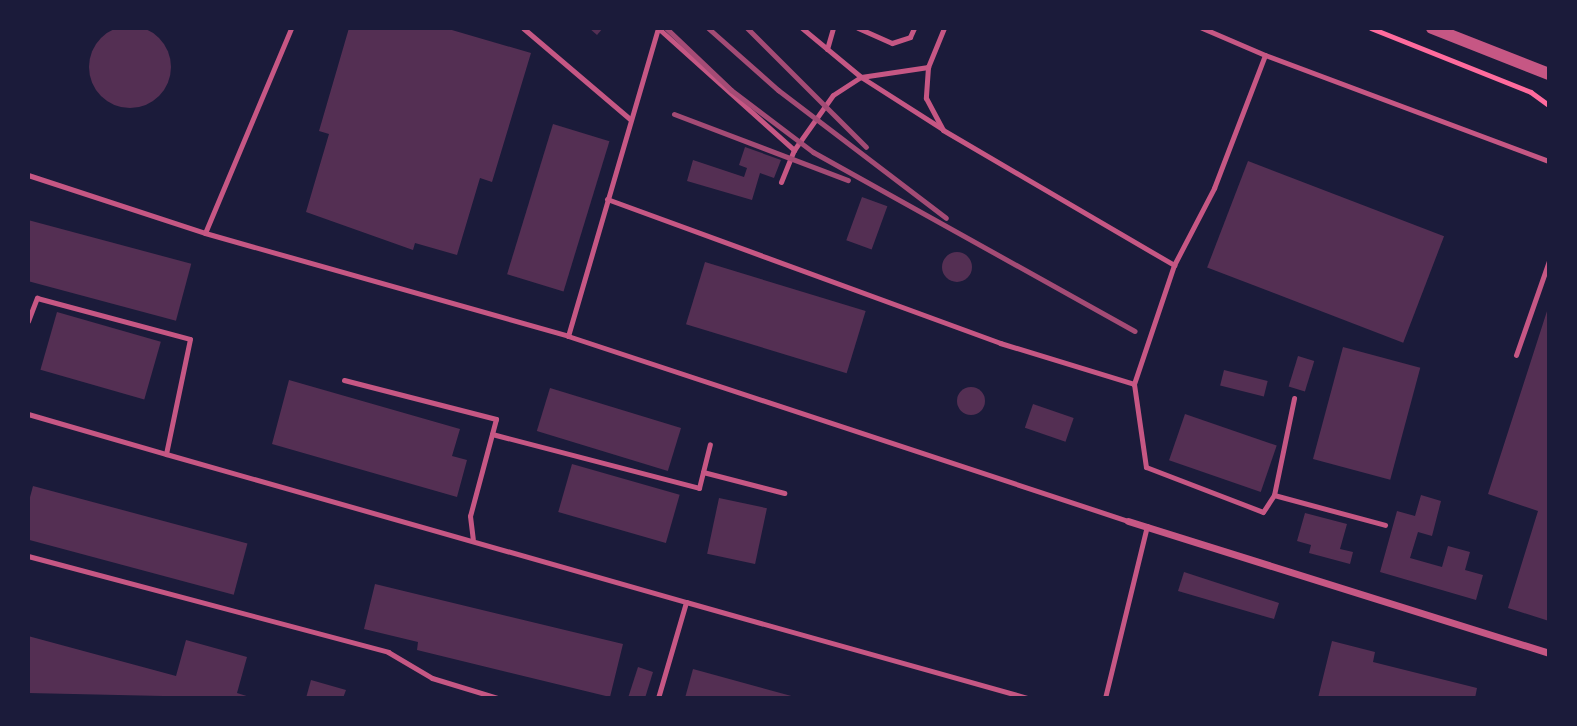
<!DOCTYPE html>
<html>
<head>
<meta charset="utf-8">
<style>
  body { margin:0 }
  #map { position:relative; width:1577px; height:726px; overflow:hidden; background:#1b1b3a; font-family:"DM Sans",sans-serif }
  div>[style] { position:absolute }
  .building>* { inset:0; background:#542f53; transform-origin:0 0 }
  .round { border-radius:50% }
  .path>* { height:4.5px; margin:-2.25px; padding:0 2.25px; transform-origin:2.25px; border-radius:2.25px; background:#ff6b9d }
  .service>* { height:5px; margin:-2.5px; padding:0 2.5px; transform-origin:2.5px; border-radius:2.5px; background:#c65784 }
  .minor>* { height:7px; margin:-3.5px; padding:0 3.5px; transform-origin:3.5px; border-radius:3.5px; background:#c65784 }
  .tertiary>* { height:12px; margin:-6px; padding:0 6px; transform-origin:6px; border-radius:6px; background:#c65784 }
  .rail>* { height:5px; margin:-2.5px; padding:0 2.5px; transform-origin:2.5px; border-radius:2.5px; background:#a44b75 }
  span { translate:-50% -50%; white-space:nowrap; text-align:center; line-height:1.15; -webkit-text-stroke:7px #1b1b3a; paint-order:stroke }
  .frame { position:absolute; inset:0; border:30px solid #1b1b3a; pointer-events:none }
</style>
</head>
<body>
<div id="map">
  <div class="building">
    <i class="round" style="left:89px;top:26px;width:82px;height:82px"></i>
    <i style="clip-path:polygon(349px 28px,445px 28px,531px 53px,492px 182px,480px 178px,457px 255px,415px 243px,413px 250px,306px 212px,329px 134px,319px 131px)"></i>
    <i style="clip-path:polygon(589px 28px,603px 28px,597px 35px)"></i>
    <i style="left:553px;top:124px;width:59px;height:157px;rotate:17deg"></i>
    <i style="clip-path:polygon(745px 147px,781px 160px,774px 178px,760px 173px,752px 200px,687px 181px,693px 160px,744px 177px,747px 168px,739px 165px)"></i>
    <i style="left:1248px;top:161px;width:210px;height:114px;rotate:21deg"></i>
    <i style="left:862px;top:197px;width:27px;height:46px;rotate:20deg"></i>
    <i style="left:28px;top:220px;width:169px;height:59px;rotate:15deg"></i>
    <i class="round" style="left:942px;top:252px;width:30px;height:30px"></i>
    <i style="left:705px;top:262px;width:168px;height:65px;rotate:17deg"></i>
    <i style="clip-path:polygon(1548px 308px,1549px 308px,1549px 621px,1508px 608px,1538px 511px,1488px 494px)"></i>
    <i style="left:57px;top:312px;width:108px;height:60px;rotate:16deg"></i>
    <i style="left:1343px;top:347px;width:80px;height:116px;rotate:15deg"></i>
    <i style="left:1298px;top:356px;width:17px;height:32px;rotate:17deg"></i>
    <i style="left:1224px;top:370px;width:45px;height:16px;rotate:14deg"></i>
    <i style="clip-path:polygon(289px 380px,460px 429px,452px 456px,467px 460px,457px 497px,272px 444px)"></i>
    <i class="round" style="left:957px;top:387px;width:28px;height:28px"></i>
    <i style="left:550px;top:388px;width:137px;height:45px;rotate:17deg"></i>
    <i style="left:1033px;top:404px;width:43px;height:25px;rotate:19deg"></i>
    <i style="left:1185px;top:414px;width:97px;height:49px;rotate:19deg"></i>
    <i style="left:572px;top:464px;width:112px;height:50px;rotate:16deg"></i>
    <i style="left:33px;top:486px;width:222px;height:53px;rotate:15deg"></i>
    <i style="clip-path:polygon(1421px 495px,1441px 501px,1432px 536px,1418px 532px,1410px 558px,1442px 567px,1448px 546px,1470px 552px,1465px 570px,1483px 575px,1476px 600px,1380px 572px,1397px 511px,1415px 516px)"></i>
    <i style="left:719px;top:498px;width:49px;height:57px;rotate:12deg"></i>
    <i style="clip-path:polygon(1305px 513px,1347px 524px,1340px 549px,1353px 552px,1350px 564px,1309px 553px,1311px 545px,1297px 541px)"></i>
    <i style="clip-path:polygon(1184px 572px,1279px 603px,1274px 619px,1178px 591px)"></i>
    <i style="clip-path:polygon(375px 584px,623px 644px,610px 697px,417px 650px,418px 642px,364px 629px)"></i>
    <i style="clip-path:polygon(28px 636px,176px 676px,186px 640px,247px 657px,237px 693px,253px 698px,28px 693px)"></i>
    <i style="clip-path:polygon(1332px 641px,1375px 652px,1373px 662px,1477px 688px,1475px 698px,1318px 698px)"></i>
    <i style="clip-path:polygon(638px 667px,653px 672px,645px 698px,628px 698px)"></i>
    <i style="clip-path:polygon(693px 669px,795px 697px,794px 698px,685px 698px)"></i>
    <i style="clip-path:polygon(311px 680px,346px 690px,343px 698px,306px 698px)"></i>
  </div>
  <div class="path">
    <i style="left:1371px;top:28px;width:172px;rotate:21.8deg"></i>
    <i style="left:1531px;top:92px;width:22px;rotate:36deg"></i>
  </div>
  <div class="service">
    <i style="left:523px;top:28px;width:140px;rotate:40.4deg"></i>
    <i style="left:858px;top:28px;width:37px;rotate:24deg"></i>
    <i style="left:892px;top:43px;width:19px;rotate:-18deg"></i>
    <i style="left:910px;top:37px;width:10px;rotate:-66deg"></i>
    <i style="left:827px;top:49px;width:22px;rotate:-74deg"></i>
    <i style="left:1265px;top:55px;width:303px;rotate:20.5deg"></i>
    <i style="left:928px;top:67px;width:31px;rotate:94deg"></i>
    <i style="left:926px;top:98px;width:36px;rotate:62deg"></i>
    <i style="left:943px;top:130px;width:268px;rotate:30.3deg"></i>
    <i style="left:1174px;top:265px;width:87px;rotate:-62.5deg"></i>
    <i style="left:1214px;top:188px;width:142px;rotate:-69deg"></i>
    <i style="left:1265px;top:55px;width:69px;rotate:-156.8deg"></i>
    <i style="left:861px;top:77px;width:68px;rotate:-8.5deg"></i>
    <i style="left:928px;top:67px;width:42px;rotate:-67.7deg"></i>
    <i style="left:861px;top:77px;width:95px;rotate:32.5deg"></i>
    <i style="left:28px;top:175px;width:186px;rotate:18.1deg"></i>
    <i style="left:205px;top:233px;width:222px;rotate:-67.2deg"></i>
    <i style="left:781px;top:182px;width:35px;rotate:-68deg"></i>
    <i style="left:794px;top:150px;width:67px;rotate:-54.7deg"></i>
    <i style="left:833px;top:95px;width:33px;rotate:-33deg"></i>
    <i style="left:861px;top:77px;width:77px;rotate:-140.3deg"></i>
    <i style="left:607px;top:199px;width:419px;rotate:20.1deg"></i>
    <i style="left:1000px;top:343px;width:140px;rotate:17deg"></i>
    <i style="left:205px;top:233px;width:377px;rotate:15.8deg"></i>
    <i style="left:568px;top:336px;width:321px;rotate:-73.7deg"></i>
    <i style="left:658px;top:28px;width:183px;rotate:41.9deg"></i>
    <i style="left:1174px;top:265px;width:126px;rotate:108.6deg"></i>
    <i style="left:1134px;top:384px;width:84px;rotate:81.8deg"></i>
    <i style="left:1146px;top:467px;width:125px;rotate:21deg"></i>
    <i style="left:1263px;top:512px;width:20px;rotate:-57deg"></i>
    <i style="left:1274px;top:495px;width:99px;rotate:-78.3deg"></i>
    <i style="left:28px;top:321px;width:25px;rotate:-69deg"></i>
    <i style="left:37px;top:298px;width:158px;rotate:15deg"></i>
    <i style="left:190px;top:339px;width:117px;rotate:101.8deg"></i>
    <i style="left:166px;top:454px;width:541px;rotate:15.89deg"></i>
    <i style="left:568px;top:336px;width:590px;rotate:18.28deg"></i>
    <i style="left:1516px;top:355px;width:100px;rotate:-70.7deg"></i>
    <i style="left:344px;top:380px;width:157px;rotate:14.4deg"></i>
    <i style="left:496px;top:419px;width:100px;rotate:105deg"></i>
    <i style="left:470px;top:516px;width:23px;rotate:83deg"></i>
    <i style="left:28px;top:414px;width:144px;rotate:16.2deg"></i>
    <i style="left:492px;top:434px;width:214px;rotate:14.6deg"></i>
    <i style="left:699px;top:488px;width:45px;rotate:-76deg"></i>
    <i style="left:703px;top:472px;width:84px;rotate:14.5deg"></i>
    <i style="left:1274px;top:495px;width:115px;rotate:15.1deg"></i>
    <i style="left:28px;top:556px;width:373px;rotate:14.9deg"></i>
    <i style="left:388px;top:652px;width:51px;rotate:30.6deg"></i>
    <i style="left:432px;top:678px;width:69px;rotate:16.9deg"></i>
    <i style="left:658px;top:698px;width:100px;rotate:-73.7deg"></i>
    <i style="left:686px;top:602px;width:355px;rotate:15.7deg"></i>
    <i style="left:1105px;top:698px;width:177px;rotate:-76.3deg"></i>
  </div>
  <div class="minor">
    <i style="left:1128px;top:521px;width:441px;rotate:17.4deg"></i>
  </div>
  <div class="tertiary">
    <i style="left:1432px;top:28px;width:126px;rotate:21.5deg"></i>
  </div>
  <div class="rail">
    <i style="left:666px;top:28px;width:90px;rotate:43.6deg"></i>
    <i style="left:731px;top:90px;width:103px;rotate:37.1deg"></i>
    <i style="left:813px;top:152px;width:368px;rotate:29.1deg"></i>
    <i style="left:708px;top:28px;width:94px;rotate:41.5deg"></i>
    <i style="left:778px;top:90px;width:211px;rotate:37.3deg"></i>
    <i style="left:747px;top:28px;width:168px;rotate:45deg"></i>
    <i style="left:674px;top:114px;width:186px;rotate:20.8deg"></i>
  </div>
  <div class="frame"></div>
</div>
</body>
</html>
